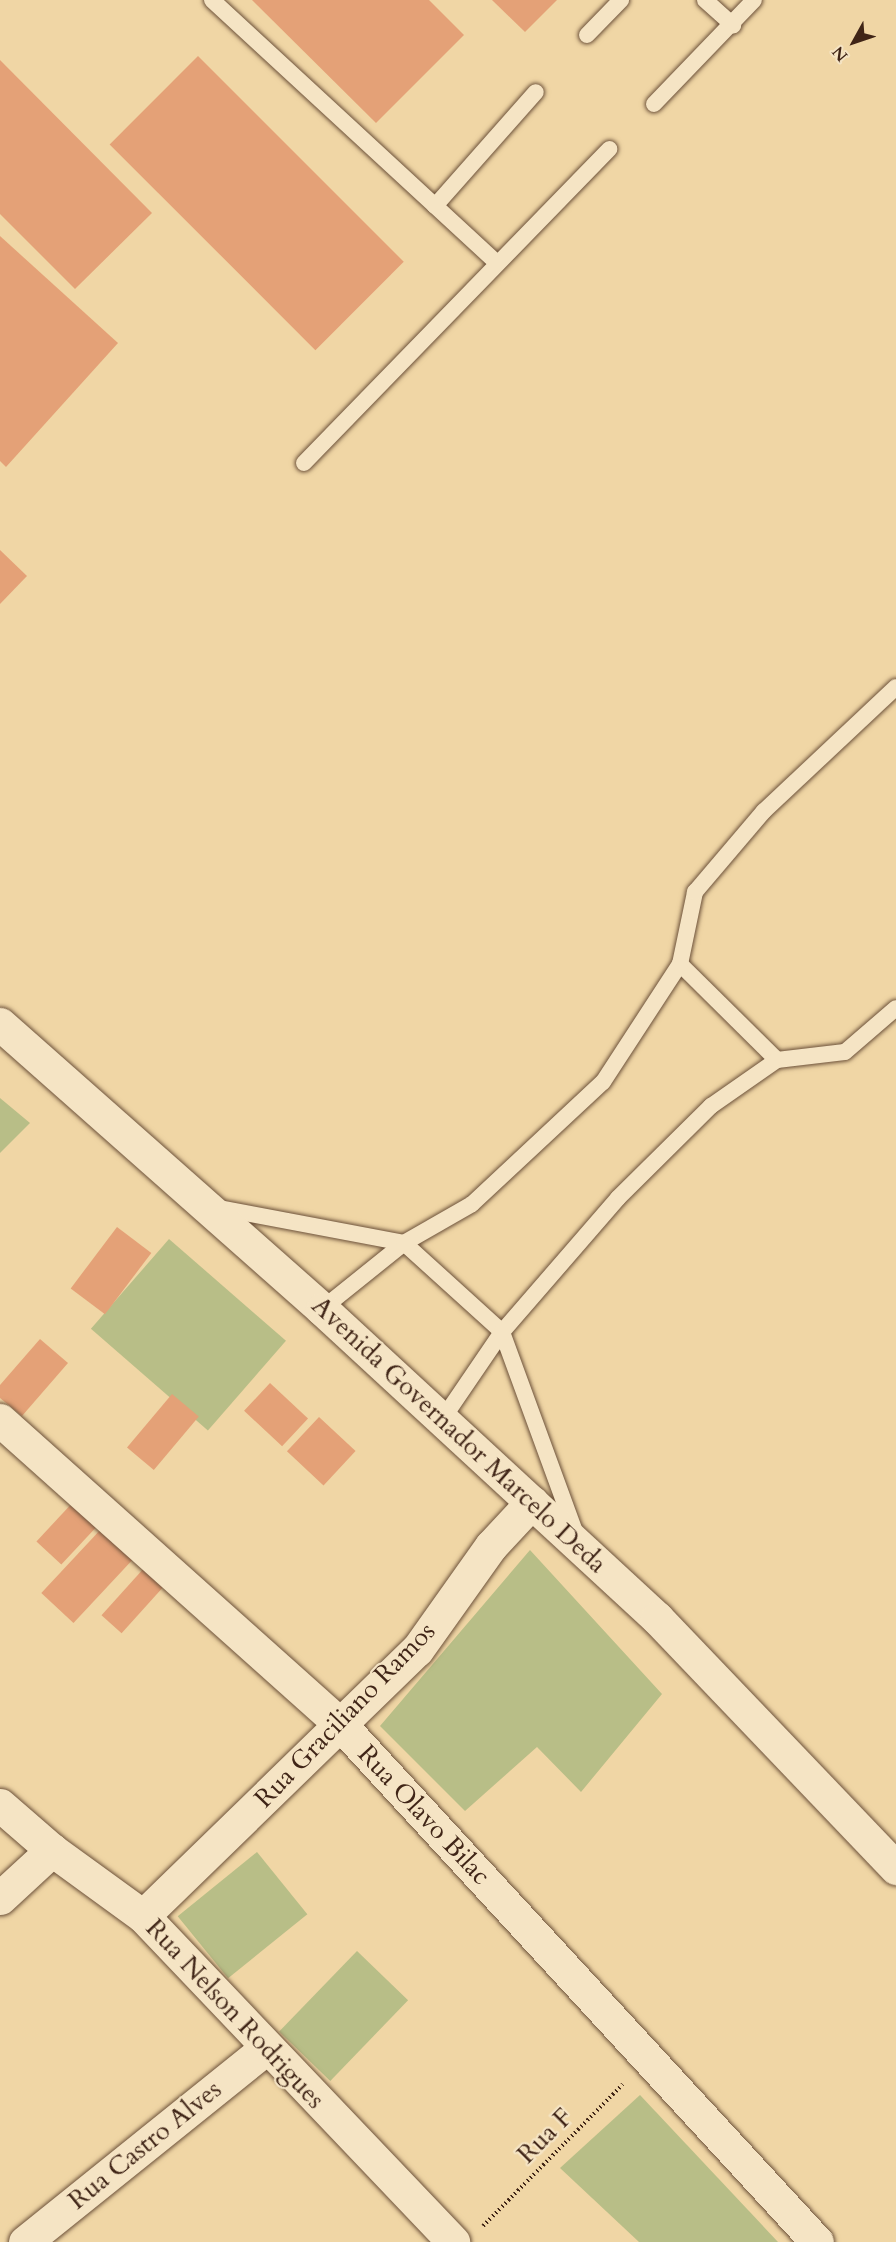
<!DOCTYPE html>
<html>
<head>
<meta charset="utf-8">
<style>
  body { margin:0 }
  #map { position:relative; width:896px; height:2242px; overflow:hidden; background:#f0d6a5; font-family:Cardo,serif }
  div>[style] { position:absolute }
  .green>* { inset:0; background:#b8be87; transform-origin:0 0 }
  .building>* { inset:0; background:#e4a177; transform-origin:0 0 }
  .path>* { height:4px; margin-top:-2px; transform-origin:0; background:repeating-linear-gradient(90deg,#402517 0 1.5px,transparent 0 4.5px) }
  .roads { filter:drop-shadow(0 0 2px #6c513a) drop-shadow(0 0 2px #6c513a) }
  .service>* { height:16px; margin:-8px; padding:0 8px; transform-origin:8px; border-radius:8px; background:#f5e4c4 }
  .minor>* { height:33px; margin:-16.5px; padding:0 16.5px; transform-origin:16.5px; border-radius:16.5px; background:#f5e4c4 }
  span { translate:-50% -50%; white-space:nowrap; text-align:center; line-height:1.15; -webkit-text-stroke:4.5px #f5e4c4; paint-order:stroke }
  .street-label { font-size:26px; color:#402517 }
  .north { position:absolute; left:824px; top:12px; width:60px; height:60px; -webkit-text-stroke:4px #f5e4c4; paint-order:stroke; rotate:230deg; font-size:16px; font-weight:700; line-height:24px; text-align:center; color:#402517 }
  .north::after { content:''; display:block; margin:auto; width:21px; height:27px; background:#402517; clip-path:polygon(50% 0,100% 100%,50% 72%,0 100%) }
</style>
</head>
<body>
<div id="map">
  <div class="green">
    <i style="clip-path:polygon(0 1098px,30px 1123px,0 1153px)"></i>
    <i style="left:169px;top:1239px;width:155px;height:119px;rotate:41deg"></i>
    <i style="clip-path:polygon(530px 1550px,662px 1694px,581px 1792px,537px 1747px,465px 1811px,380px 1726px)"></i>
    <i style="left:257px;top:1852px;width:80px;height:102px;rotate:51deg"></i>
    <i style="left:357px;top:1951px;width:71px;height:112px;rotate:44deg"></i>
    <i style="clip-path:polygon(640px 2095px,778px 2242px,639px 2242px,560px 2168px)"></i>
  </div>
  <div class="building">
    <i style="clip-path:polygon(252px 0,429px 0,464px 35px,376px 123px)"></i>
    <i style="clip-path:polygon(492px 0,557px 0,525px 32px)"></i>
    <i style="left:198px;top:56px;width:291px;height:125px;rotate:45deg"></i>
    <i style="clip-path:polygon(0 60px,152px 213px,75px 289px,0 214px)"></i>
    <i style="clip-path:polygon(0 236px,118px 343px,6px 467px,0 461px)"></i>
    <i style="clip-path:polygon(0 550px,27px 576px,0 604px)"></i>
    <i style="left:117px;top:1227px;width:43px;height:77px;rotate:37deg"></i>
    <i style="clip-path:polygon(40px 1339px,68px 1363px,22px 1416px,0 1398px,0 1385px)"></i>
    <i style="left:270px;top:1383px;width:52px;height:38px;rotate:43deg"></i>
    <i style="left:172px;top:1394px;width:35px;height:70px;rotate:40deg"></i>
    <i style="left:319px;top:1417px;width:50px;height:47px;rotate:43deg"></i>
    <i style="left:76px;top:1499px;width:34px;height:58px;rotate:43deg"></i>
    <i style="left:102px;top:1528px;width:44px;height:89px;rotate:43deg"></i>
    <i style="left:145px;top:1567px;width:27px;height:65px;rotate:42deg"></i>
  </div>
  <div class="path">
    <i style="left:483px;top:2226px;width:199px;rotate:-45.4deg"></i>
  </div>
  <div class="roads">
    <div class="service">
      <i style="left:212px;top:0;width:388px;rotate:42.7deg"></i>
      <i style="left:705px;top:0;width:38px;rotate:42deg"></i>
      <i style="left:587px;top:35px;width:49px;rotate:-45.8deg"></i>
      <i style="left:654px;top:104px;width:144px;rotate:-46.1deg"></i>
      <i style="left:435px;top:206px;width:152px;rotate:-48.5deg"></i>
      <i style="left:304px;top:463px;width:438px;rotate:-45.8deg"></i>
      <i style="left:680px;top:964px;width:136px;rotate:44.7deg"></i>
      <i style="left:214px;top:1207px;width:193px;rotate:10.7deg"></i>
      <i style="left:404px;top:1243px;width:132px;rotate:42.2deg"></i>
      <i style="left:502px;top:1332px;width:215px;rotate:69.9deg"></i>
      <i style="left:322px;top:1309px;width:105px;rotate:-38.8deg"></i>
      <i style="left:404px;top:1243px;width:78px;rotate:-29.8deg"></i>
      <i style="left:472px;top:1204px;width:179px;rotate:-43deg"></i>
      <i style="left:603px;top:1082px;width:141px;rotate:-56.9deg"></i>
      <i style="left:680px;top:964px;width:74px;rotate:-78.2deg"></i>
      <i style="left:695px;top:892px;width:106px;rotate:-49.6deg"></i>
      <i style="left:764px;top:811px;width:181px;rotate:-43.2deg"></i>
      <i style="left:442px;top:1420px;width:107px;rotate:-55.7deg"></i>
      <i style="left:502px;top:1332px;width:177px;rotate:-49.1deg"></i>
      <i style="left:618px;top:1198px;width:131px;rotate:-44.7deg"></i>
      <i style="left:711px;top:1106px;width:80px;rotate:-34.9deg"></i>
      <i style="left:777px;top:1060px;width:68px;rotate:-6.7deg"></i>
      <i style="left:845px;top:1052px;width:67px;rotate:-40.8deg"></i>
    </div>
    <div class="minor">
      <i style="left:0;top:1024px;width:430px;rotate:41.5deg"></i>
      <i style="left:322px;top:1309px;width:456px;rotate:42.7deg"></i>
      <i style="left:657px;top:1618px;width:346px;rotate:46.3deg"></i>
      <i style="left:0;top:1420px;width:456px;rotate:41.8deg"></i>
      <i style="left:340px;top:1724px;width:704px;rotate:47.36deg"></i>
      <i style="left:0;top:1805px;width:69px;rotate:40.9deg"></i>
      <i style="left:52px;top:1850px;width:112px;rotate:36deg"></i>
      <i style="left:143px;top:1916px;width:450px;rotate:46.4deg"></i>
      <i style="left:0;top:1898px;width:71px;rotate:-42.7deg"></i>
      <i style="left:143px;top:1916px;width:382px;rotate:-44.2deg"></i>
      <i style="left:417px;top:1650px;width:128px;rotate:-54.6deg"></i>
      <i style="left:491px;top:1546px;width:60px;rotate:-47deg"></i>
      <i style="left:25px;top:2242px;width:309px;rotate:-38.8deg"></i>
    </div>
  </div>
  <div class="street-label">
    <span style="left:459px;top:1435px;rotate:43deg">Avenida Governador Marcelo Deda</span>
    <span style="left:345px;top:1715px;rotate:-46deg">Rua Graciliano Ramos</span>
    <span style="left:424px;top:1815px;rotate:47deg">Rua Olavo Bilac</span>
    <span style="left:235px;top:2014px;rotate:47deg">Rua Nelson Rodrigues</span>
    <span style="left:545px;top:2136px;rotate:-45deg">Rua F</span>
    <span style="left:145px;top:2145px;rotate:-39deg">Rua Castro Alves</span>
  </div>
  <div class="north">N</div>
</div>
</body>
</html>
